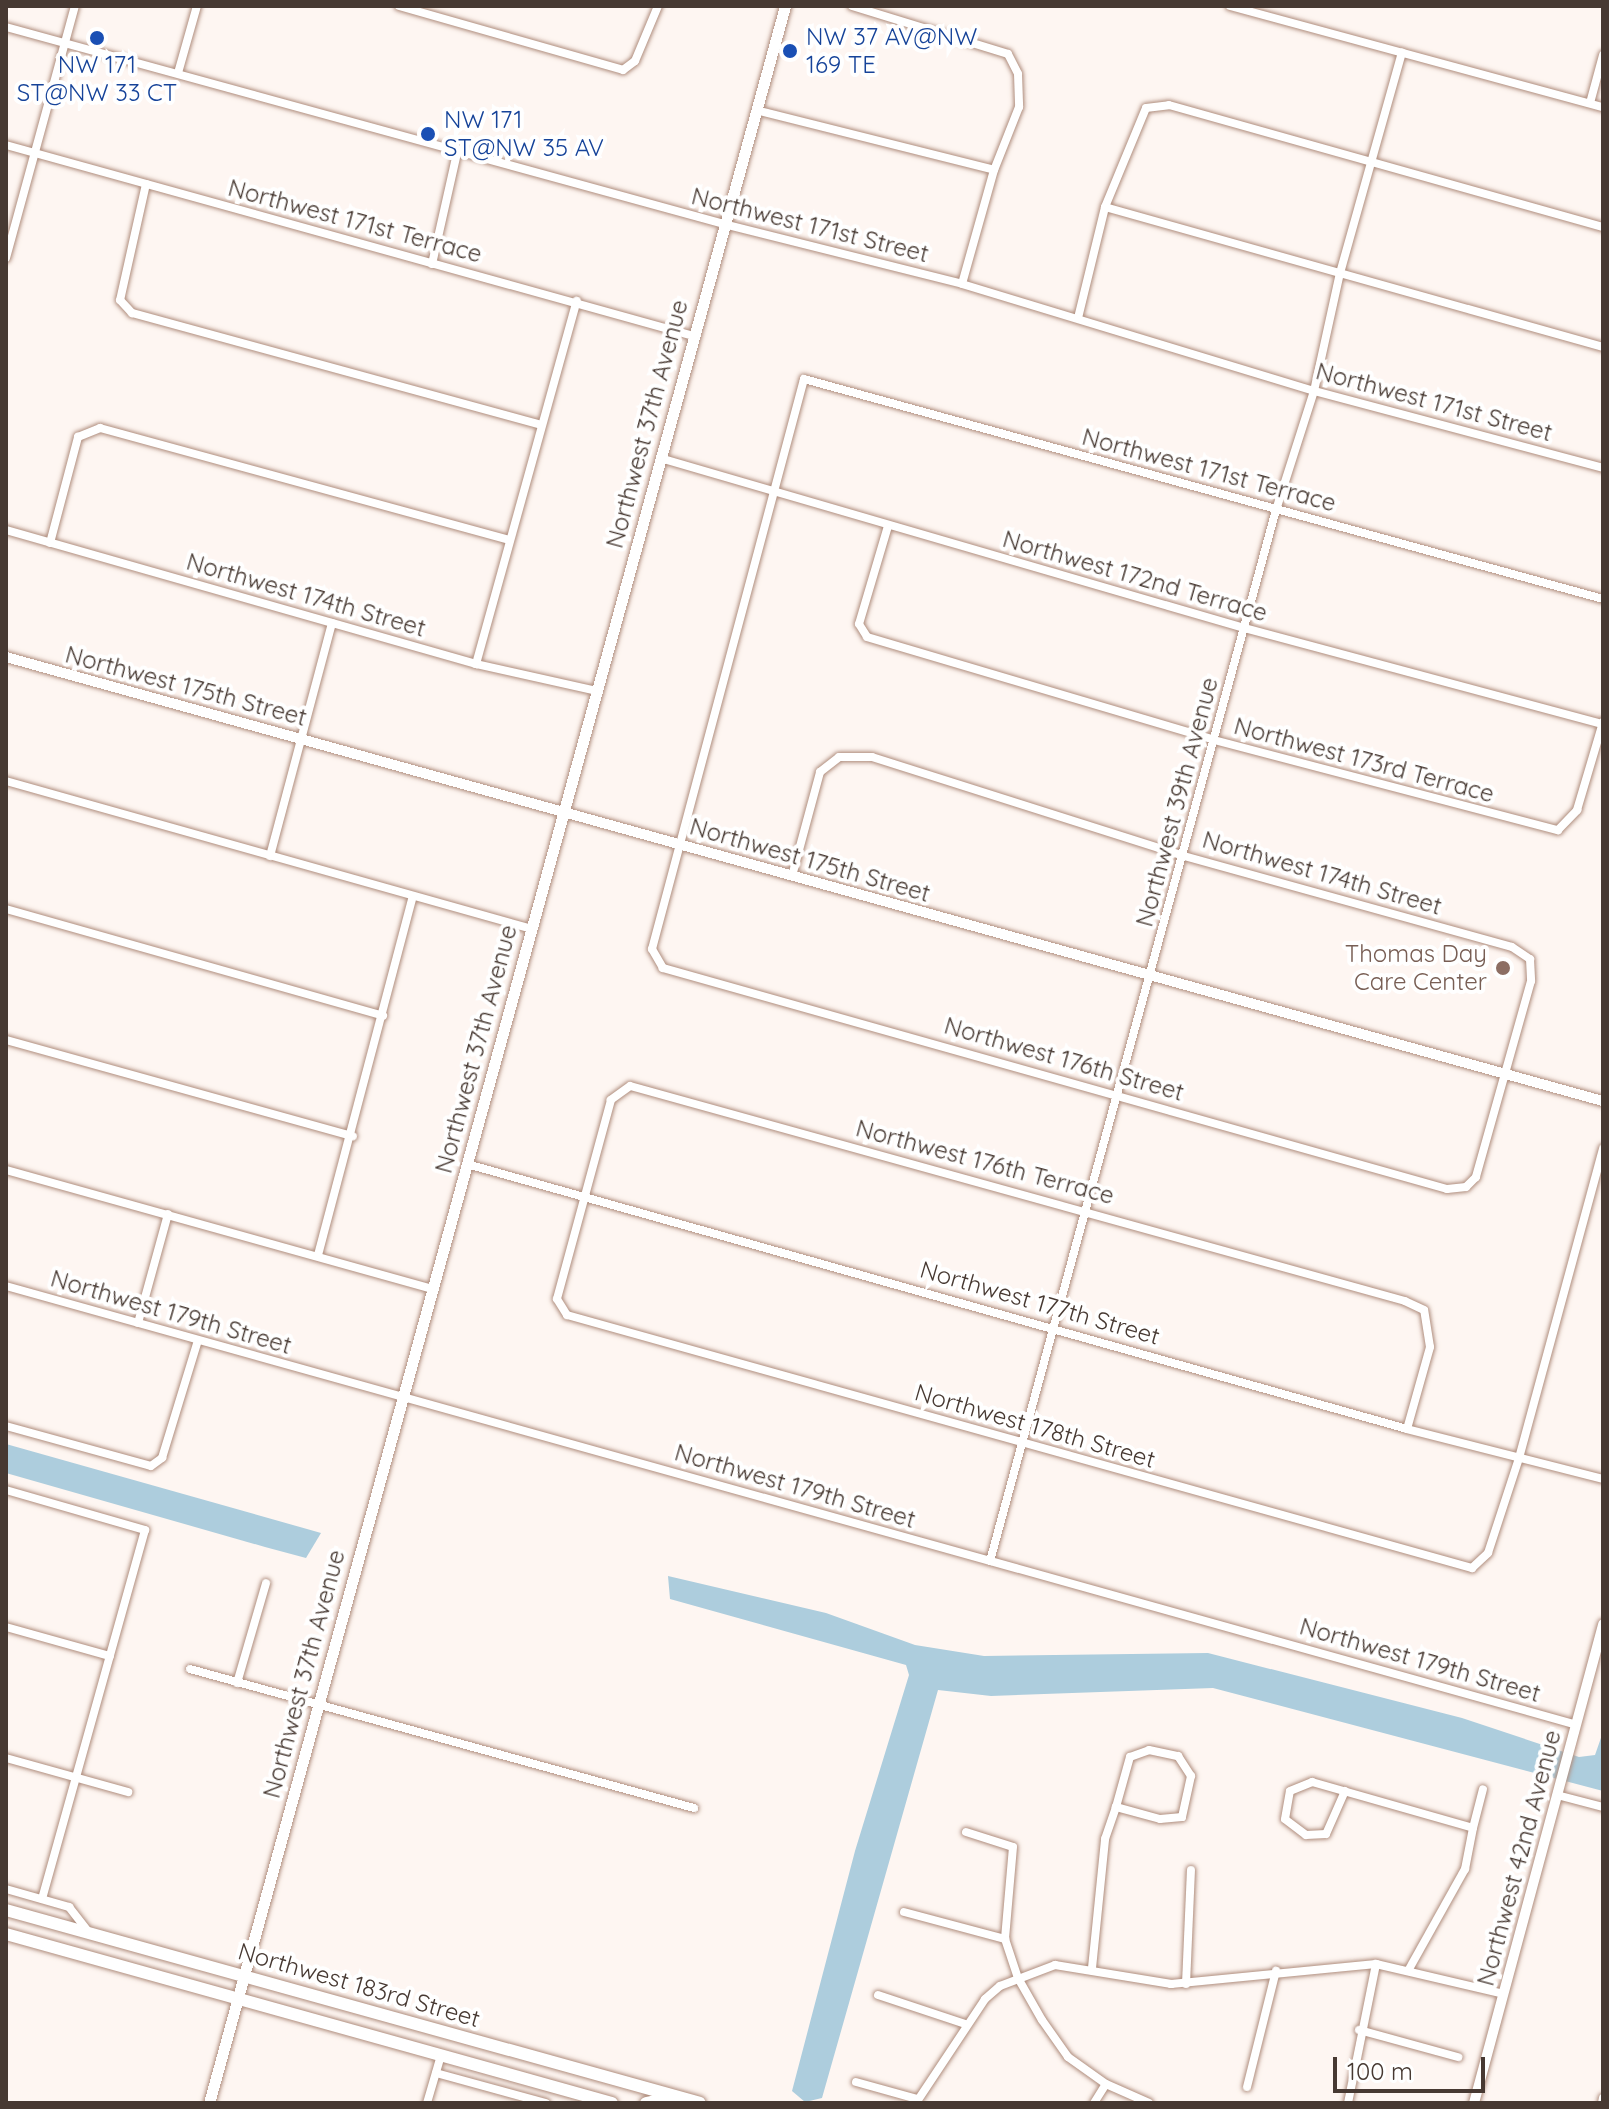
<!DOCTYPE html>
<html>
<head>
<meta charset="utf-8">
<style>
  body { margin:0 }
  #map { position:relative; width:1609px; height:2109px; overflow:hidden; background:#fef6f2; font-family:Quicksand,sans-serif }
  div>[style] { position:absolute }
  .water>* { inset:0; background:#adcddd }
  .roads { filter:drop-shadow(0 0 2px #af8d7d) drop-shadow(0 0 2px #af8d7d) }
  .minor>* { height:8px; margin:-4px; padding:0 4px; transform-origin:4px; border-radius:4px; background:#fff }
  .tertiary>* { height:10px; margin:-5px; padding:0 5px; transform-origin:5px; border-radius:5px; background:#fff }
  .secondary>* { height:11px; margin:-5.5px; padding:0 5.5px; transform-origin:5.5px; border-radius:5.5px; background:#fff }
  .primary>* { height:12px; margin:-6px; padding:0 6px; transform-origin:6px; border-radius:6px; background:#fff }
  .dots>* { width:22px; height:22px; translate:-50% -50%; box-sizing:border-box; border:4px solid #fff; border-radius:50% }
  span { translate:-50% -50%; white-space:nowrap; text-align:center; line-height:1.15; -webkit-text-stroke:8px #fff; paint-order:stroke }
  .transit-label { font-size:24px; color:#164399 }
  .left { translate:0 -50%; text-align:left }
  .street-label { font-size:24px; color:#473932 }
  .education-label { font-size:24px; color:#785e54 }
  .right { translate:-100% -50%; text-align:right }
  .frame { position:absolute; inset:0; border:8px solid #473932; pointer-events:none }
  .scale { position:absolute; left:1333px; top:2057px; width:152px; height:36px; box-sizing:border-box; border:4px solid #473932; border-top:0; padding-left:10px; font-size:24px; line-height:28px; white-space:nowrap; color:#473932; -webkit-text-stroke:6px #fff; paint-order:stroke }
</style>
</head>
<body>
<div id="map">
  <div class="water">
    <i style="clip-path:polygon(6px 1444px,307px 1529px,321px 1533px,306px 1558px,265px 1547px,6px 1473px)"></i>
    <i style="clip-path:polygon(668px 1576px,826px 1613px,915px 1645px,984px 1656px,1208px 1653px,1462px 1718px,1579px 1757px,1595px 1755px,1603px 1732px,1603px 1791px,1213px 1688px,991px 1696px,938px 1690px,822px 2098px,805px 2102px,792px 2091px,855px 1851px,909px 1675px,906px 1665px,670px 1599px)"></i>
  </div>
  <div class="roads">
    <div class="minor">
      <i style="left:399px;top:6px;width:233px;rotate:15.9deg"></i>
      <i style="left:623px;top:70px;width:15px;rotate:-37deg"></i>
      <i style="left:635px;top:61px;width:60px;rotate:-67.3deg"></i>
      <i style="left:852px;top:6px;width:163px;rotate:17.1deg"></i>
      <i style="left:1008px;top:54px;width:22px;rotate:63deg"></i>
      <i style="left:1018px;top:74px;width:33px;rotate:88deg"></i>
      <i style="left:1019px;top:107px;width:68px;rotate:111.6deg"></i>
      <i style="left:994px;top:170px;width:118px;rotate:105.7deg"></i>
      <i style="left:1230px;top:6px;width:386px;rotate:15.2deg"></i>
      <i style="left:6px;top:27px;width:745px;rotate:15.34deg"></i>
      <i style="left:724px;top:224px;width:245px;rotate:14.1deg"></i>
      <i style="left:962px;top:284px;width:368px;rotate:16.9deg"></i>
      <i style="left:1314px;top:391px;width:299px;rotate:14.9deg"></i>
      <i style="left:178px;top:73px;width:70px;rotate:-74.2deg"></i>
      <i style="left:1590px;top:103px;width:50px;rotate:-74.8deg"></i>
      <i style="left:756px;top:110px;width:245px;rotate:14.1deg"></i>
      <i style="left:6px;top:145px;width:714px;rotate:15.52deg"></i>
      <i style="left:146px;top:184px;width:119px;rotate:102.6deg"></i>
      <i style="left:120px;top:300px;width:18px;rotate:47deg"></i>
      <i style="left:132px;top:313px;width:424px;rotate:15.3deg"></i>
      <i style="left:1105px;top:207px;width:517px;rotate:15.7deg"></i>
      <i style="left:6px;top:258px;width:261px;rotate:-74.7deg"></i>
      <i style="left:432px;top:264px;width:118px;rotate:-77.3deg"></i>
      <i style="left:1078px;top:318px;width:114px;rotate:-76.3deg"></i>
      <i style="left:1105px;top:207px;width:107px;rotate:-67.5deg"></i>
      <i style="left:1146px;top:108px;width:23px;rotate:-7deg"></i>
      <i style="left:1169px;top:105px;width:451px;rotate:15.7deg"></i>
      <i style="left:660px;top:458px;width:608px;rotate:16.23deg"></i>
      <i style="left:1244px;top:628px;width:372px;rotate:15deg"></i>
      <i style="left:888px;top:526px;width:102px;rotate:106.5deg"></i>
      <i style="left:859px;top:624px;width:15px;rotate:58deg"></i>
      <i style="left:867px;top:637px;width:362px;rotate:16.5deg"></i>
      <i style="left:1214px;top:740px;width:356px;rotate:14.7deg"></i>
      <i style="left:1558px;top:830px;width:28px;rotate:-46deg"></i>
      <i style="left:1577px;top:810px;width:92px;rotate:-73.5deg"></i>
      <i style="left:6px;top:530px;width:489px;rotate:15.9deg"></i>
      <i style="left:476px;top:664px;width:124px;rotate:12.6deg"></i>
      <i style="left:50px;top:543px;width:110px;rotate:-75.2deg"></i>
      <i style="left:78px;top:437px;width:24px;rotate:-22deg"></i>
      <i style="left:100px;top:428px;width:424px;rotate:15.3deg"></i>
      <i style="left:476px;top:664px;width:377px;rotate:-74.5deg"></i>
      <i style="left:6px;top:781px;width:546px;rotate:15.71deg"></i>
      <i style="left:270px;top:856px;width:241px;rotate:-75.1deg"></i>
      <i style="left:792px;top:876px;width:108px;rotate:-74.9deg"></i>
      <i style="left:820px;top:772px;width:24px;rotate:-38deg"></i>
      <i style="left:839px;top:757px;width:33px"></i>
      <i style="left:872px;top:757px;width:327px;rotate:17.6deg"></i>
      <i style="left:1184px;top:856px;width:340px;rotate:15.5deg"></i>
      <i style="left:1512px;top:947px;width:22px;rotate:34deg"></i>
      <i style="left:1530px;top:959px;width:22px;rotate:87deg"></i>
      <i style="left:1531px;top:981px;width:204px;rotate:105.7deg"></i>
      <i style="left:1476px;top:1177px;width:14px;rotate:135deg"></i>
      <i style="left:1466px;top:1187px;width:19px;rotate:174deg"></i>
      <i style="left:1447px;top:1189px;width:815px;rotate:-164.26deg"></i>
      <i style="left:663px;top:968px;width:22px;rotate:-120deg"></i>
      <i style="left:652px;top:949px;width:590px;rotate:-75.07deg"></i>
      <i style="left:804px;top:379px;width:829px;rotate:15.39deg"></i>
      <i style="left:6px;top:909px;width:392px;rotate:15.8deg"></i>
      <i style="left:6px;top:1040px;width:360px;rotate:15.5deg"></i>
      <i style="left:467px;top:1164px;width:977px;rotate:15.74deg"></i>
      <i style="left:1407px;top:1429px;width:202px;rotate:14.3deg"></i>
      <i style="left:6px;top:1170px;width:443px;rotate:15.6deg"></i>
      <i style="left:318px;top:1255px;width:371px;rotate:-75.2deg"></i>
      <i style="left:6px;top:1286px;width:1628px;rotate:15.61deg"></i>
      <i style="left:138px;top:1323px;width:113px;rotate:-74.6deg"></i>
      <i style="left:6px;top:1426px;width:150px;rotate:15.4deg"></i>
      <i style="left:151px;top:1466px;width:14px;rotate:-36deg"></i>
      <i style="left:162px;top:1458px;width:123px;rotate:-73deg"></i>
      <i style="left:1407px;top:1429px;width:85px;rotate:-74.3deg"></i>
      <i style="left:1430px;top:1347px;width:37px;rotate:-99deg"></i>
      <i style="left:1424px;top:1310px;width:21px;rotate:-155deg"></i>
      <i style="left:1405px;top:1301px;width:804px;rotate:-164.49deg"></i>
      <i style="left:630px;top:1086px;width:24px;rotate:144deg"></i>
      <i style="left:611px;top:1100px;width:206px;rotate:105.2deg"></i>
      <i style="left:557px;top:1299px;width:19px;rotate:58deg"></i>
      <i style="left:567px;top:1315px;width:940px;rotate:15.62deg"></i>
      <i style="left:1472px;top:1568px;width:22px;rotate:-43deg"></i>
      <i style="left:1488px;top:1553px;width:100px;rotate:-71.9deg"></i>
      <i style="left:1519px;top:1458px;width:321px;rotate:-74.8deg"></i>
      <i style="left:6px;top:1490px;width:145px;rotate:16.1deg"></i>
      <i style="left:145px;top:1530px;width:383px;rotate:105.6deg"></i>
      <i style="left:990px;top:1561px;width:1089px;rotate:-74.78deg"></i>
      <i style="left:1276px;top:510px;width:125px;rotate:-72.3deg"></i>
      <i style="left:1314px;top:391px;width:121px;rotate:-77.6deg"></i>
      <i style="left:1340px;top:273px;width:229px;rotate:-74.3deg"></i>
      <i style="left:6px;top:1627px;width:108px;rotate:15.6deg"></i>
      <i style="left:190px;top:1669px;width:523px;rotate:15.42deg"></i>
      <i style="left:237px;top:1683px;width:104px;rotate:-73.8deg"></i>
      <i style="left:1149px;top:1750px;width:30px;rotate:12deg"></i>
      <i style="left:1178px;top:1756px;width:24px;rotate:57deg"></i>
      <i style="left:1191px;top:1776px;width:42px;rotate:102.4deg"></i>
      <i style="left:1182px;top:1817px;width:22px;rotate:175deg"></i>
      <i style="left:1160px;top:1819px;width:46px;rotate:-164.7deg"></i>
      <i style="left:1116px;top:1807px;width:52px;rotate:-74.4deg"></i>
      <i style="left:1130px;top:1757px;width:20px;rotate:-20deg"></i>
      <i style="left:6px;top:1758px;width:127px;rotate:15.6deg"></i>
      <i style="left:1345px;top:1791px;width:47px;rotate:113.8deg"></i>
      <i style="left:1326px;top:1834px;width:20px;rotate:177deg"></i>
      <i style="left:1306px;top:1835px;width:26px;rotate:-143deg"></i>
      <i style="left:1285px;top:1819px;width:28px;rotate:-80deg"></i>
      <i style="left:1290px;top:1791px;width:24px;rotate:-22deg"></i>
      <i style="left:1312px;top:1782px;width:167px;rotate:15.9deg"></i>
      <i style="left:1473px;top:1828px;width:42px;rotate:101deg"></i>
      <i style="left:1465px;top:1869px;width:115px;rotate:119.2deg"></i>
      <i style="left:1557px;top:1795px;width:48px;rotate:14.6deg"></i>
      <i style="left:1473px;top:1828px;width:40px;rotate:-75.6deg"></i>
      <i style="left:966px;top:1832px;width:49px;rotate:17.7deg"></i>
      <i style="left:1013px;top:1847px;width:92px;rotate:95deg"></i>
      <i style="left:1005px;top:1939px;width:41px;rotate:71.6deg"></i>
      <i style="left:1018px;top:1978px;width:48px;rotate:60.3deg"></i>
      <i style="left:1042px;top:2020px;width:45px;rotate:54.9deg"></i>
      <i style="left:1068px;top:2057px;width:47px;rotate:35.4deg"></i>
      <i style="left:1106px;top:2084px;width:47px;rotate:23.8deg"></i>
      <i style="left:6px;top:1889px;width:66px;rotate:15.9deg"></i>
      <i style="left:69px;top:1907px;width:33px;rotate:52deg"></i>
      <i style="left:904px;top:1912px;width:105px;rotate:15deg"></i>
      <i style="left:1092px;top:1968px;width:130px;rotate:-84.2deg"></i>
      <i style="left:1105px;top:1839px;width:34px;rotate:-71deg"></i>
      <i style="left:1186px;top:1984px;width:114px;rotate:-87.5deg"></i>
      <i style="left:878px;top:1995px;width:92px;rotate:18.4deg"></i>
      <i style="left:1359px;top:2030px;width:103px;rotate:15.3deg"></i>
      <i style="left:436px;top:2073px;width:114px;rotate:15.3deg"></i>
      <i style="left:856px;top:2082px;width:63px;rotate:15.6deg"></i>
      <i style="left:1247px;top:2087px;width:120px;rotate:-76deg"></i>
      <i style="left:427px;top:2103px;width:50px;rotate:-73.7deg"></i>
      <i style="left:916px;top:2103px;width:125px;rotate:-56.4deg"></i>
      <i style="left:985px;top:1999px;width:20px;rotate:-41deg"></i>
      <i style="left:1000px;top:1986px;width:59px;rotate:-20.9deg"></i>
      <i style="left:1055px;top:1965px;width:118px;rotate:9.3deg"></i>
      <i style="left:1171px;top:1984px;width:206px;rotate:-5.6deg"></i>
      <i style="left:1376px;top:1964px;width:131px;rotate:13.2deg"></i>
      <i style="left:1094px;top:2103px;width:22px;rotate:-58deg"></i>
      <i style="left:1348px;top:2103px;width:142px;rotate:-78.6deg"></i>
      <i style="left:1602px;top:2103px;width:5px;rotate:-79deg"></i>
    </div>
    <div class="tertiary">
      <i style="left:6px;top:657px;width:1658px;rotate:15.54deg"></i>
      <i style="left:1474px;top:2103px;width:496px;rotate:-74.9deg"></i>
    </div>
    <div class="secondary">
      <i style="left:209px;top:2103px;width:2175px;rotate:-74.64deg"></i>
    </div>
    <div class="primary">
      <i style="left:6px;top:1910px;width:720px;rotate:15.54deg"></i>
      <i style="left:6px;top:1934px;width:629px;rotate:15.58deg"></i>
      <i style="left:646px;top:2103px;width:25px;rotate:-12deg"></i>
    </div>
  </div>
  <div class="dots">
    <i style="left:97px;top:38px;background:#1a4fb4"></i>
    <i style="left:790px;top:51px;background:#1a4fb4"></i>
    <i style="left:428px;top:134px;background:#1a4fb4"></i>
    <i style="left:1503px;top:968px;background:#8d6e63"></i>
  </div>
  <div class="transit-label">
    <span class="left" style="left:806px;top:51px">NW 37 AV@NW<br>169 TE</span>
    <span style="left:97px;top:79px">NW 171<br>ST@NW 33 CT</span>
    <span class="left" style="left:444px;top:134px">NW 171<br>ST@NW 35 AV</span>
  </div>
  <div class="street-label">
    <span style="left:355px;top:221px;rotate:15deg">Northwest 171st Terrace</span>
    <span style="left:810px;top:225px;rotate:14deg">Northwest 171st Street</span>
    <span style="left:1434px;top:402px;rotate:15deg">Northwest 171st Street</span>
    <span style="left:647px;top:424px;rotate:-75deg">Northwest 37th Avenue</span>
    <span style="left:1209px;top:470px;rotate:15deg">Northwest 171st Terrace</span>
    <span style="left:1135px;top:576px;rotate:16deg">Northwest 172nd Terrace</span>
    <span style="left:306px;top:595px;rotate:16deg">Northwest 174th Street</span>
    <span style="left:186px;top:686px;rotate:15deg">Northwest 175th Street</span>
    <span style="left:1364px;top:760px;rotate:15deg">Northwest 173rd Terrace</span>
    <span style="left:1177px;top:802px;rotate:-75deg">Northwest 39th Avenue</span>
    <span style="left:810px;top:860px;rotate:16deg">Northwest 175th Street</span>
    <span style="left:1322px;top:873px;rotate:16deg">Northwest 174th Street</span>
    <span style="left:476px;top:1049px;rotate:-75deg">Northwest 37th Avenue</span>
    <span style="left:1064px;top:1059px;rotate:16deg">Northwest 176th Street</span>
    <span style="left:985px;top:1162px;rotate:15deg">Northwest 176th Terrace</span>
    <span style="left:1040px;top:1303px;rotate:16deg">Northwest 177th Street</span>
    <span style="left:171px;top:1312px;rotate:16deg">Northwest 179th Street</span>
    <span style="left:1035px;top:1426px;rotate:16deg">Northwest 178th Street</span>
    <span style="left:795px;top:1486px;rotate:16deg">Northwest 179th Street</span>
    <span style="left:1420px;top:1660px;rotate:16deg">Northwest 179th Street</span>
    <span style="left:304px;top:1674px;rotate:-75deg">Northwest 37th Avenue</span>
    <span style="left:1519px;top:1858px;rotate:-75deg">Northwest 42nd Avenue</span>
    <span style="left:359px;top:1985px;rotate:16deg">Northwest 183rd Street</span>
  </div>
  <div class="education-label">
    <span class="right" style="left:1487px;top:968px">Thomas Day<br>Care Center</span>
  </div>
  <div class="frame"></div>
  <div class="scale">100 m</div>
</div>
</body>
</html>
